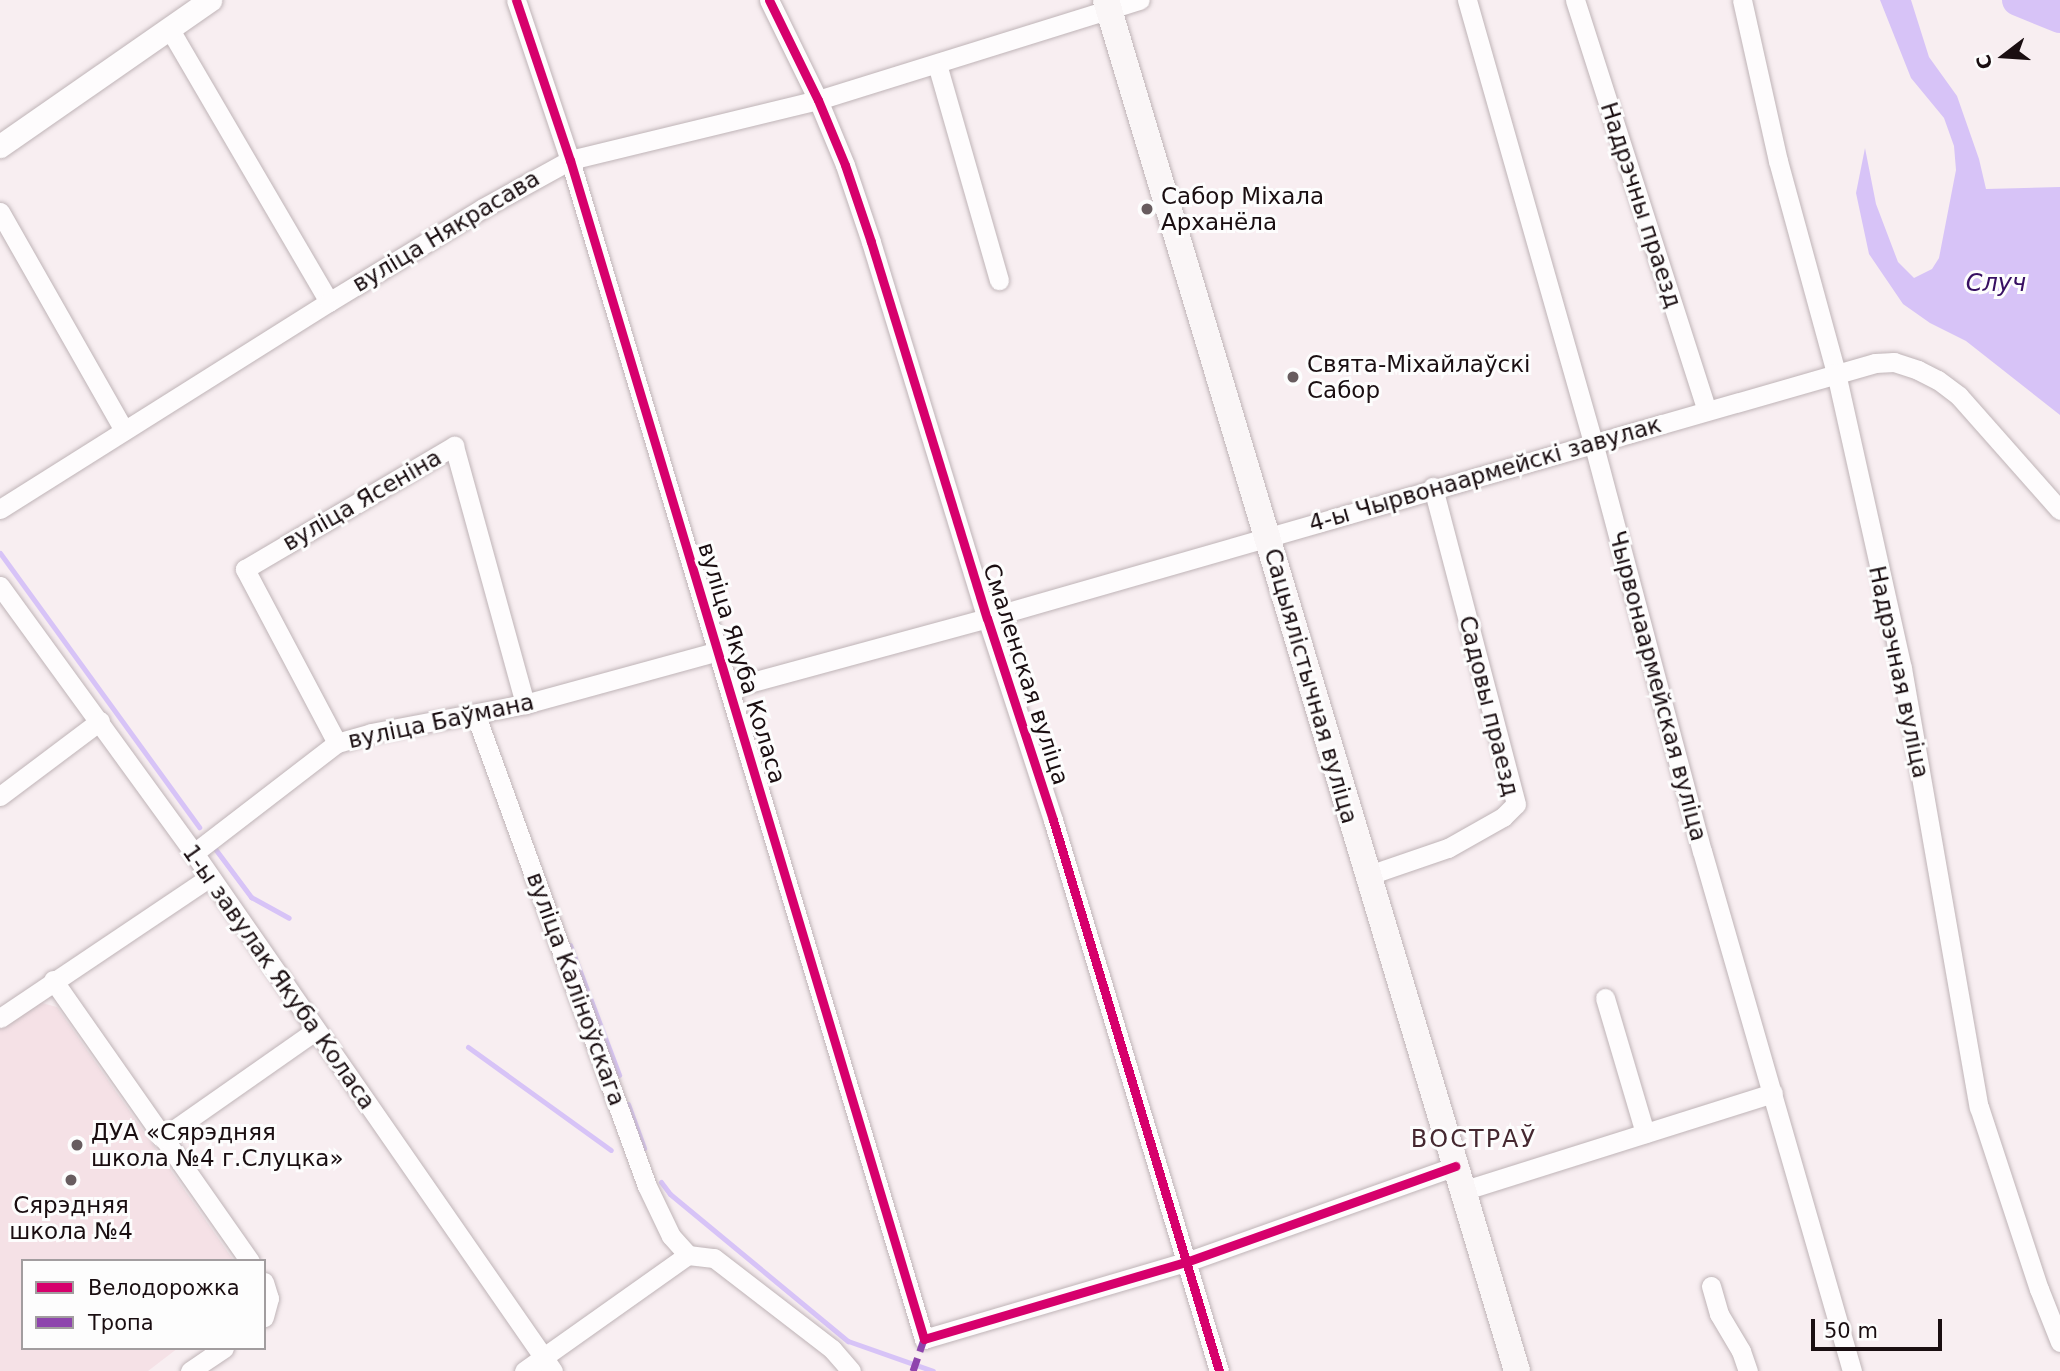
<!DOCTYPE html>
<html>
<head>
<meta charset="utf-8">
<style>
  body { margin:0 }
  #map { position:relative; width:2060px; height:1371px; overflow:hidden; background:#f8eef1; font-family:"DejaVu Sans",sans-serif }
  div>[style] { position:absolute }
  .built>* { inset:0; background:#f5e1e6 }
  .water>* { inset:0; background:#d7c3f7 }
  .stream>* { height:5px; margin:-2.5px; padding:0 2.5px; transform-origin:2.5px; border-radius:2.5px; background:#d7c3f7 }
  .river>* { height:32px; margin:-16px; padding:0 16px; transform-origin:16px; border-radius:16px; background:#d7c3f7 }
  .roads { filter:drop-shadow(0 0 2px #bfb4b7) drop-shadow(0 0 2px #bfb4b7) }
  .minor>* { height:19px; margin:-9.5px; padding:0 9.5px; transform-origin:9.5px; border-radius:9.5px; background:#fefcfd }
  .tertiary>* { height:23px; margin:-11.5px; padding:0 11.5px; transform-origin:11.5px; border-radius:11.5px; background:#fefcfd }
  .secondary>* { height:26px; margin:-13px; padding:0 13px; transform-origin:13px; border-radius:13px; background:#faf6f7 }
  .quiet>* { height:7px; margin-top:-3.5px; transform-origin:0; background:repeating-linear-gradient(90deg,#8e44ad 0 14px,transparent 0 21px) }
  .cycleway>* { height:9px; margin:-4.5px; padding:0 4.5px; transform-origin:4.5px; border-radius:4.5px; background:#d6006c }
  .dots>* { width:19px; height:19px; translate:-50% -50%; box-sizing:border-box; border:4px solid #fdfdfd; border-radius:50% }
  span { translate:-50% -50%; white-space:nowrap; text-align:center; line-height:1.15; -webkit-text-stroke:6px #fdfdfd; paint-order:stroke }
  .poi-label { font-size:23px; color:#1a0e11 }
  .left { translate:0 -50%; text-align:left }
  .street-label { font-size:23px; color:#1a0e11 }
  .water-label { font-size:24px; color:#370f62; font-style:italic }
  .neighbourhood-label { font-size:24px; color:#452830; letter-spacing:2px }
  .legend { position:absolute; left:21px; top:1259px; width:245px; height:91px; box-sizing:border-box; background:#fdfdfd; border:2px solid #a29d9f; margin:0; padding:9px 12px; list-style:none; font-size:21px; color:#1a0e11 }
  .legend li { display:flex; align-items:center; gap:14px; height:35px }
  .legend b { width:35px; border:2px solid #a29d9f }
  .north { position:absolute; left:1969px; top:21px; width:70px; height:70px; -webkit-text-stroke:5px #fdfdfd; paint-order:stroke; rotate:253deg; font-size:19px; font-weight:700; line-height:28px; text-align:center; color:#1a0e11 }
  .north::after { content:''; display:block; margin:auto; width:24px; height:32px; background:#1a0e11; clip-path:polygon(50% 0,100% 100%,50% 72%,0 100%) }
  .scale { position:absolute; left:1811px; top:1319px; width:131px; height:32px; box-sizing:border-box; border:4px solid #1a0e11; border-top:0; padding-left:9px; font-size:21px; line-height:24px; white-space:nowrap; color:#1a0e11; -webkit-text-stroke:5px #fdfdfd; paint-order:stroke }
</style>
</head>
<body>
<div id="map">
  <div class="built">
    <i style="clip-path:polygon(38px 1002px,57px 1007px,234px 1261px,23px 1261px,23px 1348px,178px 1348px,148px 1371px,0 1371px,0 1028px)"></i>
  </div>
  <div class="water">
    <i style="clip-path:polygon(1880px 0,1911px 0,1929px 57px,1957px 96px,1979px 159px,1986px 189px,2060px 187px,2060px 415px,1966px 341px,1930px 323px,1903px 304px,1869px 254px,1856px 193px,1865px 148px,1876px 204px,1898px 262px,1914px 278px,1932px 269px,1939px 258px,1956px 170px,1954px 146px,1944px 118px,1911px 78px)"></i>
  </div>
  <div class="stream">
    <i style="left:0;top:553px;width:339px;rotate:54deg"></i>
    <i style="left:216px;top:850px;width:59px;rotate:53.3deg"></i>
    <i style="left:251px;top:897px;width:43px;rotate:28.9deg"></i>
    <i style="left:570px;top:945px;width:139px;rotate:69.3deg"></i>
    <i style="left:468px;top:1047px;width:176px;rotate:35.8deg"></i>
    <i style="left:628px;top:1104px;width:47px;rotate:70deg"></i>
    <i style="left:661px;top:1182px;width:15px;rotate:53deg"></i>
    <i style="left:670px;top:1194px;width:231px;rotate:39.6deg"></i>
    <i style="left:848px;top:1341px;width:90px;rotate:19.4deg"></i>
  </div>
  <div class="river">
    <i style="left:2018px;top:0;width:45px;rotate:22deg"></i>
  </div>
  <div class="roads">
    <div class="minor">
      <i style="left:516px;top:0;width:169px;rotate:71.4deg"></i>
      <i style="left:570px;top:160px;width:1231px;rotate:73.29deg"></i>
      <i style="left:924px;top:1339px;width:273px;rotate:-16.4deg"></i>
      <i style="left:1186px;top:1262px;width:286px;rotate:-19.6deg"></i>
      <i style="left:769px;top:0;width:111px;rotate:63.9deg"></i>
      <i style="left:818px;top:100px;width:70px;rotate:67.4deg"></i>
      <i style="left:845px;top:165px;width:81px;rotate:71.3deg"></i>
      <i style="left:871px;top:242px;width:393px;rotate:72.9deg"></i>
      <i style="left:987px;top:618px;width:213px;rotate:71.9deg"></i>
      <i style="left:1053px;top:820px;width:575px;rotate:73.23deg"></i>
      <i style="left:1467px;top:0;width:460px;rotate:74.1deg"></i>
      <i style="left:1593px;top:442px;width:423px;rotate:75.1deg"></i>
      <i style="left:1702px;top:851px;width:541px;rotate:73.91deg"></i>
      <i style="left:1575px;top:0;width:431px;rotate:72.2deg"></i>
      <i style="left:1742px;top:0;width:165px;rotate:77.4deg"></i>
      <i style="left:1778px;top:161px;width:220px;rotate:74.7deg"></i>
      <i style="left:1836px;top:373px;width:302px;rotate:77.4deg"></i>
      <i style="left:1902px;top:668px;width:446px;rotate:80.1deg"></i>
      <i style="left:1979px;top:1107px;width:192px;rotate:71.8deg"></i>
      <i style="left:2039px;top:1289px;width:57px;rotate:68.4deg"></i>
      <i style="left:169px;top:28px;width:317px;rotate:59.7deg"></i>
      <i style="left:937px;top:64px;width:225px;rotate:74deg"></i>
      <i style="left:0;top:212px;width:251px;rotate:60.4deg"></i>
      <i style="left:0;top:509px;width:389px;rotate:-32.2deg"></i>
      <i style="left:329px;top:302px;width:180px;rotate:-31.4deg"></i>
      <i style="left:483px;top:208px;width:99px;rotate:-28.9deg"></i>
      <i style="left:570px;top:160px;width:255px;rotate:-13.6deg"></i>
      <i style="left:818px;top:100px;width:337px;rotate:-17.3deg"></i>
      <i style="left:0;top:586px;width:330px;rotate:54deg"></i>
      <i style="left:194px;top:853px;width:630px;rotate:55.28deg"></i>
      <i style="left:730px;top:688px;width:266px;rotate:-15.2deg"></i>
      <i style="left:987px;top:618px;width:924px;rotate:-16.02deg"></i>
      <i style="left:1875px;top:363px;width:19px;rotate:-3deg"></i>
      <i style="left:1894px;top:362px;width:25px;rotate:18deg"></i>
      <i style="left:1918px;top:370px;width:22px;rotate:27deg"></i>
      <i style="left:1938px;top:380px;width:26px;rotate:37deg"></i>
      <i style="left:1959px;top:396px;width:152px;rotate:48.5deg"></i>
      <i style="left:476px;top:716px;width:500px;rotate:70.01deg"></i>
      <i style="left:647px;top:1186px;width:55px;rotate:64.4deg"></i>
      <i style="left:671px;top:1236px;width:25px;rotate:48deg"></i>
      <i style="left:337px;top:743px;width:197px;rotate:-117.9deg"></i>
      <i style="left:245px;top:569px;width:243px;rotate:-30.5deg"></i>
      <i style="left:454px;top:446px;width:268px;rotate:74.6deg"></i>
      <i style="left:0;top:796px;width:125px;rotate:-36.9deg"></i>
      <i style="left:194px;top:853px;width:180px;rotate:-37.6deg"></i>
      <i style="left:337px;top:743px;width:35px;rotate:-16deg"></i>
      <i style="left:371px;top:733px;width:157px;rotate:-10.7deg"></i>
      <i style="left:525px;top:704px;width:201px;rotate:-15.3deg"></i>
      <i style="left:1366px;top:876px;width:87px;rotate:-18.9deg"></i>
      <i style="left:1448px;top:848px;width:63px;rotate:-29.4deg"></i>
      <i style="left:1503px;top:817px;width:18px;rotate:-45deg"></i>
      <i style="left:1516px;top:804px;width:328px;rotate:-104.7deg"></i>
      <i style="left:53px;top:980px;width:343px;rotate:55deg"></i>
      <i style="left:1605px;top:998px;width:141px;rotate:73.5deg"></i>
      <i style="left:0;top:1018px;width:253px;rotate:-33.9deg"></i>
      <i style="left:162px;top:1138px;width:188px;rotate:-35deg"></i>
      <i style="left:1462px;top:1191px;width:326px;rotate:-17.5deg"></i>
      <i style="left:688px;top:1255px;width:26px;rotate:7deg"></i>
      <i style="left:714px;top:1258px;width:149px;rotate:37.6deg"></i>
      <i style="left:832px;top:1349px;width:29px;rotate:49deg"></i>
      <i style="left:264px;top:1282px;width:17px;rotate:73deg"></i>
      <i style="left:269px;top:1298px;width:20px;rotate:105deg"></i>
      <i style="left:1711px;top:1286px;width:29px;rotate:74deg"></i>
      <i style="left:1719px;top:1314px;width:43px;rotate:59.3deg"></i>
      <i style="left:1741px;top:1351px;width:21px;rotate:71deg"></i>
      <i style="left:190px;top:1371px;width:41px;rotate:-34.1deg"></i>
      <i style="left:524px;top:1371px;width:201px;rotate:-35.3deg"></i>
    </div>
    <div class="tertiary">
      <i style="left:0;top:146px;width:256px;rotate:-34.8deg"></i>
    </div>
    <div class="secondary">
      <i style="left:1106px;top:0;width:1431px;rotate:73.31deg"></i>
    </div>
  </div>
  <div class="quiet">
    <i style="left:913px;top:1371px;width:34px;rotate:-71deg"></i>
  </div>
  <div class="cycleway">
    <i style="left:516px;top:0;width:169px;rotate:71.4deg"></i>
    <i style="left:570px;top:160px;width:1231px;rotate:73.29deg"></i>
    <i style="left:924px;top:1339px;width:273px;rotate:-16.4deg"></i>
    <i style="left:1186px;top:1262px;width:286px;rotate:-19.6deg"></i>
    <i style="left:769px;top:0;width:111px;rotate:63.9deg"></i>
    <i style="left:818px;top:100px;width:70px;rotate:67.4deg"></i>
    <i style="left:845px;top:165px;width:81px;rotate:71.3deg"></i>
    <i style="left:871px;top:242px;width:393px;rotate:72.9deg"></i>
    <i style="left:987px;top:618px;width:213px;rotate:71.9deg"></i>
    <i style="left:1053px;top:820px;width:575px;rotate:73.23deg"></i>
  </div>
  <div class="dots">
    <i style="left:1147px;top:209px;background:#685c5f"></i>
    <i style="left:1293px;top:377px;background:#685c5f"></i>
    <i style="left:77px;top:1145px;background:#685c5f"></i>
    <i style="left:71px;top:1180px;background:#685c5f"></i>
  </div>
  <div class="poi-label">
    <span class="left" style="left:1161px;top:209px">Сабор Міхала<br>Арханёла</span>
    <span class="left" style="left:1307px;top:377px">Свята-Міхайлаўскі<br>Сабор</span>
    <span class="left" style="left:91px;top:1145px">ДУА «Сярэдняя<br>школа №4 г.Слуцка»</span>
    <span style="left:71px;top:1218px">Сярэдняя<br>школа №4</span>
  </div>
  <div class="street-label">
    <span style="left:1641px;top:205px;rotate:72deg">Надрэчны праезд</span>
    <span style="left:446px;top:231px;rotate:-31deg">вуліца Някрасава</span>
    <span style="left:1485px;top:474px;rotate:-16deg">4-ы Чырвонаармейскі завулак</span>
    <span style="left:362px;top:500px;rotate:-30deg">вуліца Ясеніна</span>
    <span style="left:742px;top:663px;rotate:73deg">вуліца Якуба Коласа</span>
    <span style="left:1899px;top:672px;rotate:78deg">Надрэчная вуліца</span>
    <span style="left:1026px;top:674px;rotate:72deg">Смаленская вуліца</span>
    <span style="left:1311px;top:686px;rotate:74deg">Сацыялістычная вуліца</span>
    <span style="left:1658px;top:686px;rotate:75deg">Чырвонаармейская вуліца</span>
    <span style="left:1489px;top:706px;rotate:76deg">Садовы праезд</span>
    <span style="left:441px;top:721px;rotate:-12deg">вуліца Баўмана</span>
    <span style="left:279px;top:977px;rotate:55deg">1-ы завулак Якуба Коласа</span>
    <span style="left:576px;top:989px;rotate:70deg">вуліца Каліноўскага</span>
  </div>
  <div class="water-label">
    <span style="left:1996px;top:284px">Случ</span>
  </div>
  <div class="neighbourhood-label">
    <span style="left:1474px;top:1140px">ВОСТРАЎ</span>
  </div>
  <ul class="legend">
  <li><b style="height:9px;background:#d6006c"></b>Велодорожка</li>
  <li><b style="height:9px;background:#8e44ad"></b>Тропа</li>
  </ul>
  <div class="north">С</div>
  <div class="scale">50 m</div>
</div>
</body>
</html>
